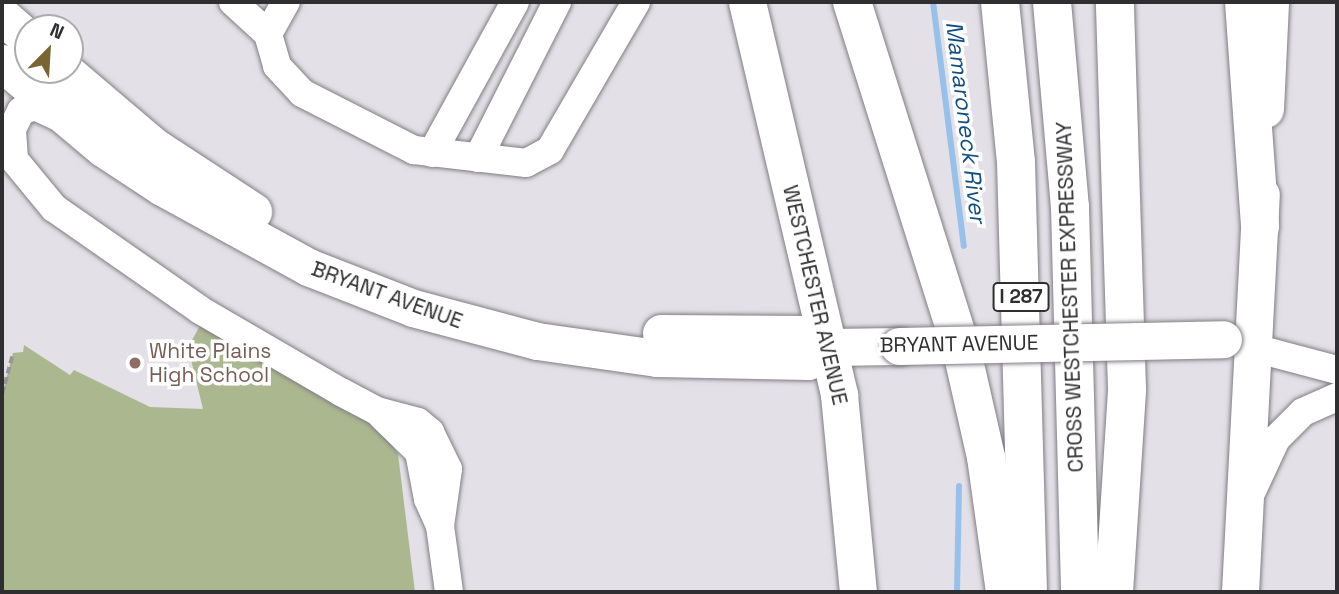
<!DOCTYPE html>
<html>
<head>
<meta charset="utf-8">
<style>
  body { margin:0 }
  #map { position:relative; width:1339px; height:594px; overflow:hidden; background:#e3e0e7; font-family:"Space Grotesk",sans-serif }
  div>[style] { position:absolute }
  .green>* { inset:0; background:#abb88f }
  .stream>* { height:6px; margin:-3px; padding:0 3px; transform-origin:3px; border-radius:3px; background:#97c1eb }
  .path>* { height:3.5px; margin-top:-1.75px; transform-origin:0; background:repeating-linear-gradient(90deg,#98969b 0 7px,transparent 0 10.5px) }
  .roads { filter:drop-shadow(0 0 2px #807d84) drop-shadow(0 0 2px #807d84) }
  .minor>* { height:28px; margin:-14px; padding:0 14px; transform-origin:14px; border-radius:14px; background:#fff }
  .major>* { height:37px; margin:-18.5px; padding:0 18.5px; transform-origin:18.5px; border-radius:18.5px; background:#fff }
  .highway>* { height:38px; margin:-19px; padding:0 19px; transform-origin:19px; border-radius:19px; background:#fff }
  .bridges { filter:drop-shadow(0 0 2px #807d84) drop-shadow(0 0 2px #807d84) }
  .major-bridge>* { height:37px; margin:-18.5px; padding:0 18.5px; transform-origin:18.5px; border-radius:18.5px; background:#fff }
  .dots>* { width:19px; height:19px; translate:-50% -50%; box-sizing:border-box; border:4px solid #fff; border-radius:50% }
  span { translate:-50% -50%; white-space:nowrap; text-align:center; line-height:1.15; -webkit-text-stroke:7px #fff; paint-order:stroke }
  .shield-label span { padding:2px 5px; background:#fff; border:2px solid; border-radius:5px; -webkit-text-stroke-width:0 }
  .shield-label { font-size:19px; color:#2f2e31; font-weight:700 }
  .street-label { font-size:21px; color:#2f2e31 }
  .education-label { font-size:21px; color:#785e54 }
  .left { translate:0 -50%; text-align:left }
  .water-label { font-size:23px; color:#0f4e82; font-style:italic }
  .frame { position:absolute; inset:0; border:4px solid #2f2e31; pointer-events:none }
  .north { position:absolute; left:14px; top:14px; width:70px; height:70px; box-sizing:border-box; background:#fff; border:2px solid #acabad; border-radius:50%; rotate:24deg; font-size:19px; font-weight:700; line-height:28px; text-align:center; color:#2f2e31 }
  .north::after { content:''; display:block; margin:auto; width:24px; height:32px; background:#7a6434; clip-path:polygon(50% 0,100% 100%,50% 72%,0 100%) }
</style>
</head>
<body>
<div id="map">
  <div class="green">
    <i style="clip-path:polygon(201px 324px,375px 423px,385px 435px,398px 454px,415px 592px,2px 592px,2px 394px,13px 353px,23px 352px,24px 345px,70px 375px,74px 370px,150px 407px,203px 409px,188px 347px)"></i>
  </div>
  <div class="stream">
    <i style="left:933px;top:2px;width:246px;rotate:82.8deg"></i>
    <i style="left:957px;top:592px;width:106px;rotate:-88.9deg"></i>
  </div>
  <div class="path">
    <i style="left:2px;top:394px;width:42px;rotate:-75deg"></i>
  </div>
  <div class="roads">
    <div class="minor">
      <i style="left:233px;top:2px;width:47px;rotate:42.4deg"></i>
      <i style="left:268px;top:34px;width:33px;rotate:74deg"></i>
      <i style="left:277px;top:66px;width:37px;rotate:47deg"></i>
      <i style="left:302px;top:93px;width:126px;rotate:27deg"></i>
      <i style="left:414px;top:150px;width:113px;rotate:6.6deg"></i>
      <i style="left:526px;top:163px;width:27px;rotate:-28deg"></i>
      <i style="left:550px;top:150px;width:171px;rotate:-59.8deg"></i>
      <i style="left:268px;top:34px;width:37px;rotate:-61deg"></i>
      <i style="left:2px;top:145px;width:82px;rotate:50.5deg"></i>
      <i style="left:54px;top:208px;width:178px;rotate:34.9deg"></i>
      <i style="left:200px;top:310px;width:163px;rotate:30.2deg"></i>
      <i style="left:341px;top:392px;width:41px;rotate:27.8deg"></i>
      <i style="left:377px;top:411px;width:42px;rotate:15deg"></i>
      <i style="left:418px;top:422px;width:16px;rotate:40deg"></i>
      <i style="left:430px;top:432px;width:41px;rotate:64.1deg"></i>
      <i style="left:448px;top:469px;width:58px;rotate:98deg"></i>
      <i style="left:432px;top:153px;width:172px;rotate:-61.2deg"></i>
      <i style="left:478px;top:158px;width:175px;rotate:-63.1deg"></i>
      <i style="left:14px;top:159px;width:30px;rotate:-94deg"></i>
      <i style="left:12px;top:129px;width:20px;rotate:-63deg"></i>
      <i style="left:21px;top:111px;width:15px;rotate:-20deg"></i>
      <i style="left:35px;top:106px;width:29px;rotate:25deg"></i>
      <i style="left:1254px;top:348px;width:86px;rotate:14.8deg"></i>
      <i style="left:382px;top:416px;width:52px;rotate:44.2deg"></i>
      <i style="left:419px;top:452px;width:48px;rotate:79.2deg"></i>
      <i style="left:428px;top:499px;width:30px;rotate:66deg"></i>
      <i style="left:440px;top:526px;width:67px;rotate:82.2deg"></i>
      <i style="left:1252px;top:491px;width:57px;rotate:-65.2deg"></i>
      <i style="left:1276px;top:439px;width:38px;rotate:-45deg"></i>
      <i style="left:1303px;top:412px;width:37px;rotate:-24deg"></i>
    </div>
    <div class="major">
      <i style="left:747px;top:2px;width:404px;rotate:76.8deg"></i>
      <i style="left:839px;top:395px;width:198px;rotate:84.5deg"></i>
      <i style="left:2px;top:16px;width:35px;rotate:41deg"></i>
      <i style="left:2px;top:63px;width:132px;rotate:40.1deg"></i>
      <i style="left:103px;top:148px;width:71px;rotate:33.5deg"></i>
      <i style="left:162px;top:187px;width:166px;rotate:28.7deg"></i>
      <i style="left:308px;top:267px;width:113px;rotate:21.3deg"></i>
      <i style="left:413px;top:308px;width:128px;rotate:14.9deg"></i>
      <i style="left:537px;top:341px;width:121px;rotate:8.1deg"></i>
      <i style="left:657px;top:358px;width:151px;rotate:1.1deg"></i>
      <i style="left:808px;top:361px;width:25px;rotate:-34deg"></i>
      <i style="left:829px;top:347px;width:70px;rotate:-0.8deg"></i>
      <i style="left:64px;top:70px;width:116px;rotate:40.4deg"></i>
      <i style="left:152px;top:145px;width:121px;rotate:33.2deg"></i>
      <i style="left:1265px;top:109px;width:107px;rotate:-87.3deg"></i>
      <i style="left:661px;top:333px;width:146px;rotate:0.4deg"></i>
      <i style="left:807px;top:334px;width:26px;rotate:31deg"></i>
      <i style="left:1240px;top:592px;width:398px;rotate:-87deg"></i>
    </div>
    <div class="highway">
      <i style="left:852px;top:2px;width:362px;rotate:72.5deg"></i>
      <i style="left:961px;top:347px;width:113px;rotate:77.2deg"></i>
      <i style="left:986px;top:457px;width:136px;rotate:82deg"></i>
      <i style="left:1000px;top:2px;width:161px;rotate:84.3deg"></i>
      <i style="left:1016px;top:162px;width:430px;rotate:88.4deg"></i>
      <i style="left:1052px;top:2px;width:206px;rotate:85deg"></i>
      <i style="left:1070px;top:207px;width:385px;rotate:88.5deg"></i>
      <i style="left:1244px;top:2px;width:225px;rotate:85.9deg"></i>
      <i style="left:1114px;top:592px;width:203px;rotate:-86.3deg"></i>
      <i style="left:1127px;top:389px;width:387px;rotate:-91.8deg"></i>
    </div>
  </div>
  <div class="bridges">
    <div class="major-bridge">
      <i style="left:899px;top:346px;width:324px;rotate:-1.2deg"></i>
    </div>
  </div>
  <div class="dots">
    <i style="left:135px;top:363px;background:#8d6e63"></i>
  </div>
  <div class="shield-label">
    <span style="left:1021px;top:297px">I 287</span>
  </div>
  <div class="street-label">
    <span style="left:387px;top:295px;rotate:20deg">BRYANT AVENUE</span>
    <span style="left:815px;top:295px;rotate:77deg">WESTCHESTER AVENUE</span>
    <span style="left:1070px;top:297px;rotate:-92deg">CROSS WESTCHESTER EXPRESSWAY</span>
    <span style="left:959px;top:344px;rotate:-1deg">BRYANT AVENUE</span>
  </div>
  <div class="education-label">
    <span class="left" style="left:149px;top:363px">White Plains<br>High School</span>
  </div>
  <div class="water-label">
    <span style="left:966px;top:122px;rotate:83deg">Mamaroneck River</span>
  </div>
  <div class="frame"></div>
  <div class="north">N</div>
</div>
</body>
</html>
